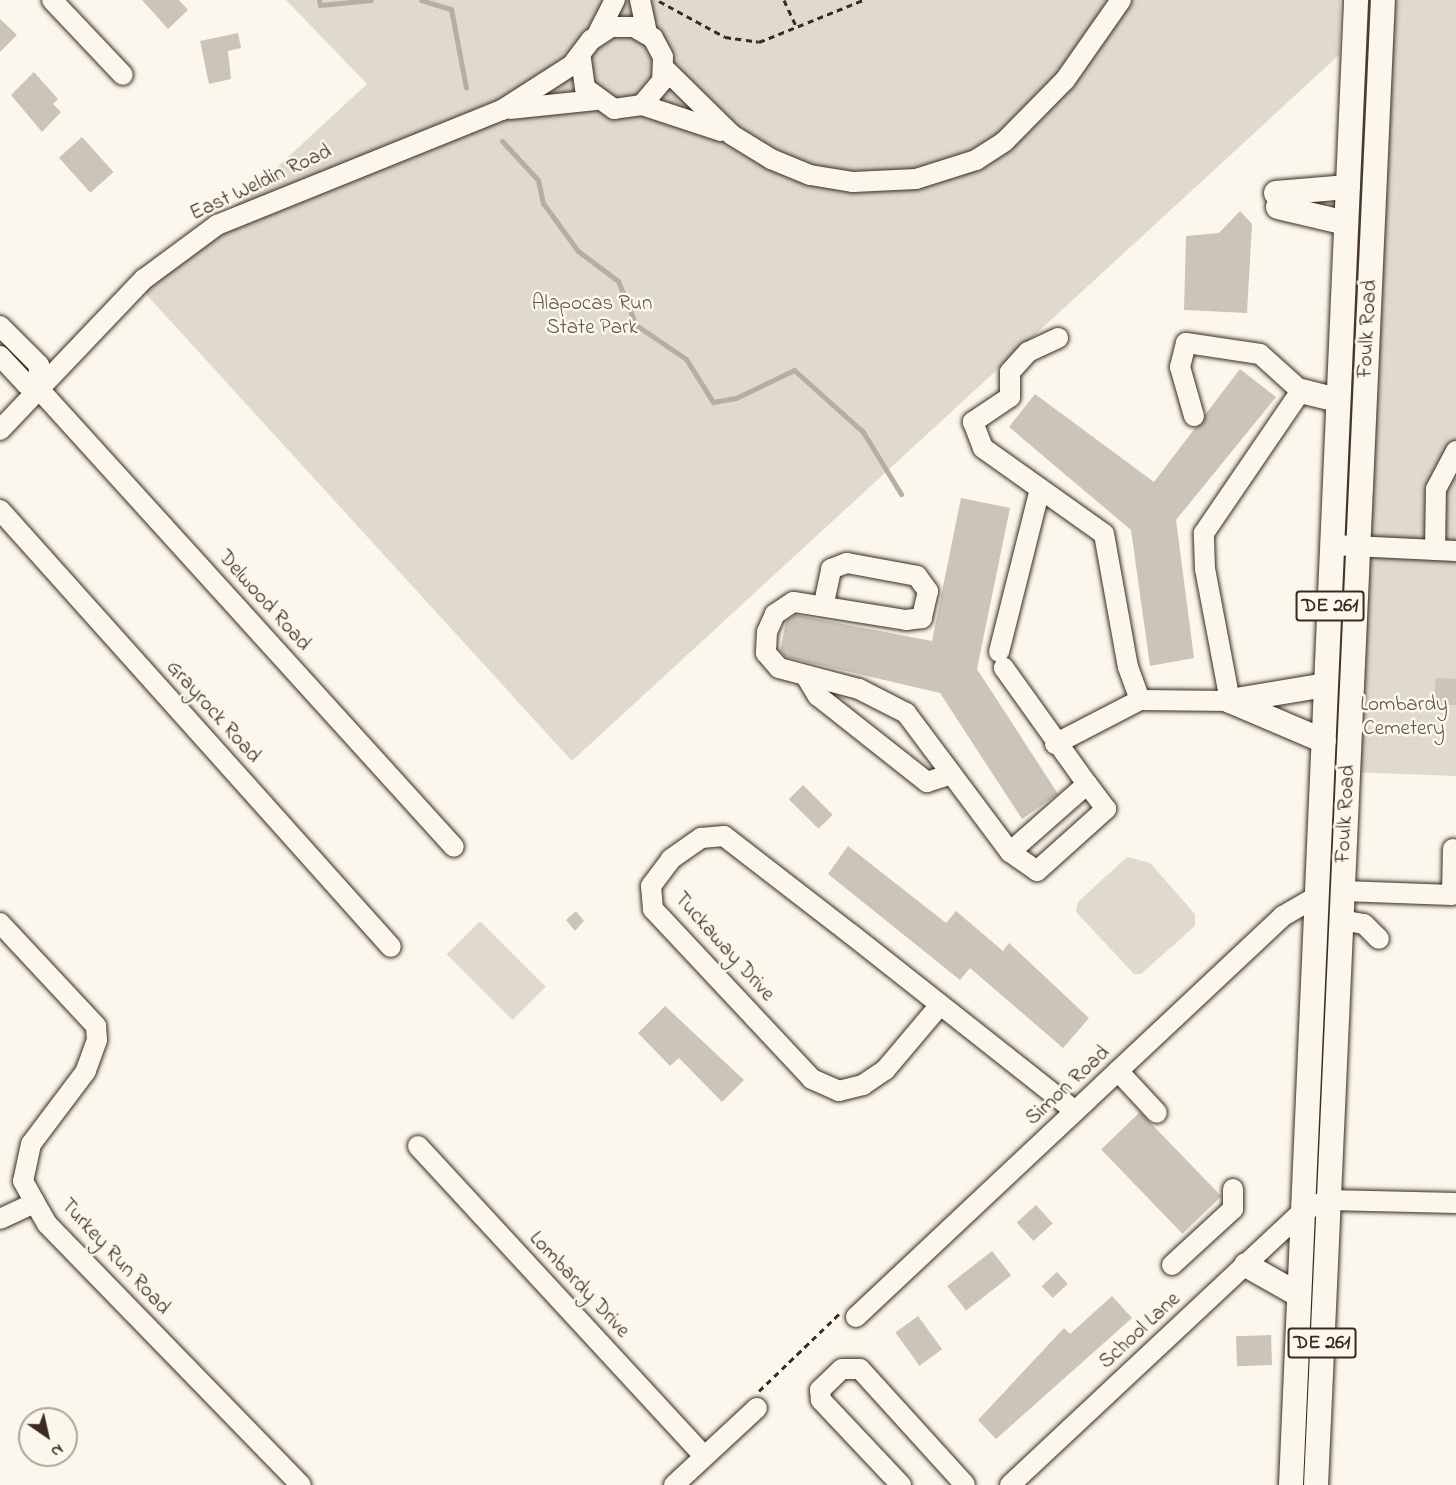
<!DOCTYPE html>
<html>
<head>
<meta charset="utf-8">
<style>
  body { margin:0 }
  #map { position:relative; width:1456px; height:1485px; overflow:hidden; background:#fbf7ec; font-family:"Indie Flower",sans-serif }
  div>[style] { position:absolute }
  .green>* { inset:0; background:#dfd9ce; transform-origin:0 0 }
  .stream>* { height:5px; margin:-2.5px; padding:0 2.5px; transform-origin:2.5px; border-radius:2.5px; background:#b6aea2 }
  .building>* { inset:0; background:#ccc4b9; transform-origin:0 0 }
  .path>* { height:3px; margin-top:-1.5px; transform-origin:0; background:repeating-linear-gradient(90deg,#3b2a1e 0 6px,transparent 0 10.5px) }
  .roads { filter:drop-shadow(0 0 2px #3b2a1e) drop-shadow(0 0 2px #3b2a1e) }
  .minor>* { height:20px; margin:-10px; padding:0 10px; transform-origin:10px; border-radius:10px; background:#fbf7ec }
  .major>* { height:24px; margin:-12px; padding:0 12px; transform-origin:12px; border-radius:12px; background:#fbf7ec }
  span { translate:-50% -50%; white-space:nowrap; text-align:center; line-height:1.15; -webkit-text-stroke:5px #fbf7ec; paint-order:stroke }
  .shield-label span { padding:2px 4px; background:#fbf7ec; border:2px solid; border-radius:4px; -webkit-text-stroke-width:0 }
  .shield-label { font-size:20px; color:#3b2a1e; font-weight:700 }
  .street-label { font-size:21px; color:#3b2a1e }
  .park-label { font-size:21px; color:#64564a }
  .north { position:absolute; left:18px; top:1407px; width:60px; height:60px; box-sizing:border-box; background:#fbf7ec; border:2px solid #aea59a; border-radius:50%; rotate:146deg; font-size:16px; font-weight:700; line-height:24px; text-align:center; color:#3b2a1e }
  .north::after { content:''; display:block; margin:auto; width:21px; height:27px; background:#3b2a1e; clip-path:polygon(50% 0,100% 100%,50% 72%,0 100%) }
</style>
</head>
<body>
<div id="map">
  <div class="green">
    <i style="clip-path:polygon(286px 0,1340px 0,1339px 55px,572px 761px,143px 291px,367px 84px)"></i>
    <i style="clip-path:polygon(1383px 0,1456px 0,1456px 776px,1348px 772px)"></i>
    <i style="clip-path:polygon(1127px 857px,1150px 863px,1195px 914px,1195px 926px,1141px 974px,1134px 974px,1076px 912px,1078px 902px)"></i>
    <i style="left:480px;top:921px;width:93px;height:47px;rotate:45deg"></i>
  </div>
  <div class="stream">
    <i style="left:319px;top:0;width:5px;rotate:79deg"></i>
    <i style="left:320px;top:5px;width:51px;rotate:-5.6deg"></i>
    <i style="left:421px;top:0;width:31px;rotate:17deg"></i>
    <i style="left:451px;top:9px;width:80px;rotate:79.2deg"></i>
    <i style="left:502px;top:141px;width:53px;rotate:47.3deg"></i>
    <i style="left:538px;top:180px;width:24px;rotate:78deg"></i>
    <i style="left:543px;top:203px;width:59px;rotate:53.9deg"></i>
    <i style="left:578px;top:251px;width:50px;rotate:36.9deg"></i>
    <i style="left:618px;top:281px;width:48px;rotate:67.8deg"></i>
    <i style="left:636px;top:325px;width:60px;rotate:34.2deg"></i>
    <i style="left:686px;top:359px;width:51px;rotate:57.9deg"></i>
    <i style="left:713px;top:402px;width:23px;rotate:-10deg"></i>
    <i style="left:736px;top:398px;width:64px;rotate:-25.8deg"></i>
    <i style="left:794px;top:370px;width:93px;rotate:41.9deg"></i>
    <i style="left:863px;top:432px;width:73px;rotate:58.5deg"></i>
  </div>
  <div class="building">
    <i style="clip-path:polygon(142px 0,179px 0,188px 10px,168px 29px)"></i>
    <i style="clip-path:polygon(0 19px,17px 35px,0 52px)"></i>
    <i style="clip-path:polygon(238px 33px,241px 48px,228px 51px,231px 79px,209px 84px,200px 41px)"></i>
    <i style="clip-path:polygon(34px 72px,58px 99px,53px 104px,61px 112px,42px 132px,11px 95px)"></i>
    <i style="left:82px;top:137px;width:47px;height:31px;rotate:48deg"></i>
    <i style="clip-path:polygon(1240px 211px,1252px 224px,1247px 313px,1184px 310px,1186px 236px,1219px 233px)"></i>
    <i style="clip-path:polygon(1240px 369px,1276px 397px,1176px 520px,1194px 658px,1150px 666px,1131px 530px,1009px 427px,1035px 394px,1154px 482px)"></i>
    <i style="clip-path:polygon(961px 498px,1010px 508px,977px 669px,1058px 794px,1022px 819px,940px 693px,786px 657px,780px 651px,786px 621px,796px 615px,932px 641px)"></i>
    <i style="clip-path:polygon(1436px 678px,1456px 679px,1456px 705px,1433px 705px)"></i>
    <i style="left:803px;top:785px;width:42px;height:20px;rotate:45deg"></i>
    <i style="clip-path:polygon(848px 846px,946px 923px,956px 911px,1003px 951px,1009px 943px,1089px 1018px,1063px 1048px,970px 968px,960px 980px,828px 874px)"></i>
    <i style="clip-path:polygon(576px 911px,584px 921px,575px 931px,566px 920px)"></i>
    <i style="clip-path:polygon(665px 1006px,744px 1080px,722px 1102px,679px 1058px,670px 1066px,638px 1033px)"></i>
    <i style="left:1140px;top:1112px;width:117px;height:54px;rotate:46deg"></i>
    <i style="left:1036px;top:1205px;width:25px;height:26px;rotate:48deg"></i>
    <i style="left:992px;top:1251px;width:31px;height:57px;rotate:52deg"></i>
    <i style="left:1057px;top:1272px;width:16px;height:21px;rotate:47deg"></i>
    <i style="clip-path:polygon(1112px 1296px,1132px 1318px,996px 1439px,978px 1420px,1064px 1328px,1070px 1334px)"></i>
    <i style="left:918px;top:1316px;width:41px;height:28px;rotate:54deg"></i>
    <i style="left:1271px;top:1335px;width:30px;height:35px;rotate:88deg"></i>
  </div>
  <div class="path">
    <i style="left:784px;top:0;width:31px;rotate:65deg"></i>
    <i style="left:659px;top:1px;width:75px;rotate:28.6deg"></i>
    <i style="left:725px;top:37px;width:34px;rotate:8deg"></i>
    <i style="left:759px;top:42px;width:112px;rotate:-22deg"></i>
    <i style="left:759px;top:1391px;width:111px;rotate:-43.9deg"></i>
  </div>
  <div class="roads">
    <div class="minor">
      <i style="left:52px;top:0;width:103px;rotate:46.6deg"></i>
      <i style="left:640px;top:0;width:34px;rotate:78deg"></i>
      <i style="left:598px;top:33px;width:37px;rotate:-63deg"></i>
      <i style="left:664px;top:68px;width:95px;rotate:44.6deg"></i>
      <i style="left:732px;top:135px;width:46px;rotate:31.6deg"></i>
      <i style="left:771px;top:159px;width:42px;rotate:22.3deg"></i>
      <i style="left:810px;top:175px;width:44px;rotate:9.2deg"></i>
      <i style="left:853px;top:182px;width:63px;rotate:-2.7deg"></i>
      <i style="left:916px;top:179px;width:63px;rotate:-17.6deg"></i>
      <i style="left:976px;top:160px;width:33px;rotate:-33deg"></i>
      <i style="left:1004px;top:142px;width:87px;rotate:-45.5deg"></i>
      <i style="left:1065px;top:80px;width:98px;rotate:-55deg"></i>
      <i style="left:642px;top:105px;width:83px;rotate:18.2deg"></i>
      <i style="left:510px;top:109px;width:86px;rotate:-6deg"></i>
      <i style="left:0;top:326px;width:55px;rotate:45deg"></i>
      <i style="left:39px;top:365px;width:23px;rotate:92deg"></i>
      <i style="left:1058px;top:338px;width:33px;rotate:155deg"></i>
      <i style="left:1028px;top:352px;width:27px;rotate:132deg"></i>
      <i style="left:1010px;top:372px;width:25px;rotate:90deg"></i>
      <i style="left:1010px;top:397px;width:45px;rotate:146deg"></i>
      <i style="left:973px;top:422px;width:28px;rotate:69deg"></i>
      <i style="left:983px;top:448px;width:148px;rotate:35.4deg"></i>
      <i style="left:1104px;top:534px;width:135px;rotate:79.8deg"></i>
      <i style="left:1128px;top:667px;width:35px;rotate:70deg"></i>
      <i style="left:1140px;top:700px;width:90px;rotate:0.6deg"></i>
      <i style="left:1230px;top:701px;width:134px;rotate:-100.7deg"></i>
      <i style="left:1205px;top:569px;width:36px;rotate:-92deg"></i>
      <i style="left:1204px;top:533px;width:172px;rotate:-55.7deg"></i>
      <i style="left:1301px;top:391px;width:55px;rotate:-137.9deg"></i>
      <i style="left:1260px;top:354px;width:75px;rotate:-171.5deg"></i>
      <i style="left:1186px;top:343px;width:25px;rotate:104deg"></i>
      <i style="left:1180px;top:367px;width:51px;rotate:74.1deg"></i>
      <i style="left:0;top:356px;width:38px;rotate:47deg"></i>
      <i style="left:26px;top:384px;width:13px;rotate:18deg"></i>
      <i style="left:38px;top:388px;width:619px;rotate:47.81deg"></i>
      <i style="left:0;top:430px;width:209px;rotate:-46.4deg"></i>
      <i style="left:144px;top:279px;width:91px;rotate:-36.5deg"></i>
      <i style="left:217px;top:225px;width:307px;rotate:-22deg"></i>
      <i style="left:502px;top:110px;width:83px;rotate:-32.7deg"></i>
      <i style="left:572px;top:65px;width:31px;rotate:-53deg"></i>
      <i style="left:591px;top:40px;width:24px;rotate:-33deg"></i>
      <i style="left:611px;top:27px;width:23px"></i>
      <i style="left:634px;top:27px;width:22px;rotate:30deg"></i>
      <i style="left:653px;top:38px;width:21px;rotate:62deg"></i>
      <i style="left:663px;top:57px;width:24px;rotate:92deg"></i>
      <i style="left:662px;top:81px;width:31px;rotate:130deg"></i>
      <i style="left:642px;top:105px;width:28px;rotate:172deg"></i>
      <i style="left:614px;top:109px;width:36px;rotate:-144deg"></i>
      <i style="left:585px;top:88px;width:30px;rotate:-98deg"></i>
      <i style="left:0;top:510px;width:586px;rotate:48.18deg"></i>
      <i style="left:1333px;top:545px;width:123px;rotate:2.8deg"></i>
      <i style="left:1435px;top:550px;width:61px;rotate:-89.1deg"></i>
      <i style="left:1436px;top:489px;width:43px;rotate:-62.2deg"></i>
      <i style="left:824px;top:603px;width:35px;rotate:-78deg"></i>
      <i style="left:831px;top:569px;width:17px;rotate:-21deg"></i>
      <i style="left:847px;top:563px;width:71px;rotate:10.5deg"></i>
      <i style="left:917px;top:576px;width:19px;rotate:54deg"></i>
      <i style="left:928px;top:591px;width:28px;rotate:103deg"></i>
      <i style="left:922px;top:618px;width:16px;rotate:173deg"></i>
      <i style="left:906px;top:620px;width:114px;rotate:-170.9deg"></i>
      <i style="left:793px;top:602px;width:22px;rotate:146deg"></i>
      <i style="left:775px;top:614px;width:20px;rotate:114deg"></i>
      <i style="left:767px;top:632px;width:21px;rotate:93deg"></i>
      <i style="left:766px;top:653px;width:20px;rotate:49deg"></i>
      <i style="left:779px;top:668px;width:83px;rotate:14.7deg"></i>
      <i style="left:859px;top:689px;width:53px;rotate:27.1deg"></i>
      <i style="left:906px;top:713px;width:174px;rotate:53.2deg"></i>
      <i style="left:1010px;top:852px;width:103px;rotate:-41.4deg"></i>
      <i style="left:1087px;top:784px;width:143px;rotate:-125.6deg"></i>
      <i style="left:999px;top:652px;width:168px;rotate:-75.9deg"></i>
      <i style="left:807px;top:678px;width:21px;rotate:59deg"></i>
      <i style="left:818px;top:696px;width:139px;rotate:38.3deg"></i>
      <i style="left:927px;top:782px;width:26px;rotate:-18deg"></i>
      <i style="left:1055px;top:744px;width:96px;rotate:-27.4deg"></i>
      <i style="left:1010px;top:852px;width:33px;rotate:35deg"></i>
      <i style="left:1037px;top:871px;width:93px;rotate:-41.9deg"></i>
      <i style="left:1106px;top:809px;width:31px;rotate:-127deg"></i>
      <i style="left:1343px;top:891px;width:109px;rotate:2.1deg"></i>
      <i style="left:1452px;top:895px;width:46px;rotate:-88.8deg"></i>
      <i style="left:1341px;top:920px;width:23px;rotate:10deg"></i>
      <i style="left:1364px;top:924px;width:21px;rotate:45deg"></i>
      <i style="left:0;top:923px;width:141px;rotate:47deg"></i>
      <i style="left:96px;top:1026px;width:14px;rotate:86deg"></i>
      <i style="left:97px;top:1040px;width:33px;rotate:110deg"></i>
      <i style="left:86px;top:1071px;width:91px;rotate:127deg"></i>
      <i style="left:31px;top:1144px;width:38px;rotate:102deg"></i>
      <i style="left:23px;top:1181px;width:25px;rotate:61deg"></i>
      <i style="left:35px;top:1203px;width:24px;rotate:60deg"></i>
      <i style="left:47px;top:1224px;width:364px;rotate:45.8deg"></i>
      <i style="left:940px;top:1005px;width:85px;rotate:130.2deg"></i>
      <i style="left:885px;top:1070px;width:27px;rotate:146deg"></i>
      <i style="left:863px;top:1085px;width:25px;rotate:166deg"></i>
      <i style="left:839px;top:1091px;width:30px;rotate:-156deg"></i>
      <i style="left:812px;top:1079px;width:233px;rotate:-133.1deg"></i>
      <i style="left:653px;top:909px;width:23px;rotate:-95deg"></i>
      <i style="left:651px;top:886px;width:34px;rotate:-53deg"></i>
      <i style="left:671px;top:859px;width:37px;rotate:-35deg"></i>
      <i style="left:701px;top:838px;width:23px;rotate:-5deg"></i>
      <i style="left:724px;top:836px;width:160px;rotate:37.7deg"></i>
      <i style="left:851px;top:934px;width:285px;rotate:38.3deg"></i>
      <i style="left:1118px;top:1071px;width:57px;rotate:47.1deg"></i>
      <i style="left:418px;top:1146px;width:422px;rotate:47.3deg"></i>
      <i style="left:0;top:1219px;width:38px;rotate:-25deg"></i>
      <i style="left:1172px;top:1265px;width:83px;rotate:-42.6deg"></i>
      <i style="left:1233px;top:1209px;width:20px;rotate:-90deg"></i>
      <i style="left:856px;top:1317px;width:586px;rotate:-43.2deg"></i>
      <i style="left:1283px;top:916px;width:39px;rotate:-30deg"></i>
      <i style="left:674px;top:1485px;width:113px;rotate:-42.9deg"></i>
      <i style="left:901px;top:1485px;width:117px;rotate:-133.3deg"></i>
      <i style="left:821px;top:1400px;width:10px;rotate:-96deg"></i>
      <i style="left:820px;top:1390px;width:30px;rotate:-44deg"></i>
      <i style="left:842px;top:1369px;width:18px"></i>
      <i style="left:860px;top:1369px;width:156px;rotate:47.8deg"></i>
      <i style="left:1010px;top:1485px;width:401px;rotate:-43.1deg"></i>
      <i style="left:1303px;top:1211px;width:27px;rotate:-24deg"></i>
      <i style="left:1328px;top:1200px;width:128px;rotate:1.3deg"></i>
    </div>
    <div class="major">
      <i style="left:1276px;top:193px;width:72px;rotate:-4.8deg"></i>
      <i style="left:1278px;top:207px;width:70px;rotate:13.2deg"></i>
      <i style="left:1301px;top:391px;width:38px;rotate:14deg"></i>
      <i style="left:1230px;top:701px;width:102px;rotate:23.1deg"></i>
      <i style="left:1230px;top:701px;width:97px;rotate:-9.5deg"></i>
      <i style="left:1246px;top:1265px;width:61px;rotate:29.5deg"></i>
      <i style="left:1291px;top:1485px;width:1486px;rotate:-87.49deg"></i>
      <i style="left:1316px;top:1485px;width:1487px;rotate:-87.42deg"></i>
    </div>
  </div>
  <div class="shield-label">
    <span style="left:1330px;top:606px">DE 261</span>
    <span style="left:1322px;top:1343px">DE 261</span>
  </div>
  <div class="street-label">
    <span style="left:261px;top:183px;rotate:-25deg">East Weldin Road</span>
    <span style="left:1368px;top:329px;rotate:-87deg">Foulk Road</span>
    <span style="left:264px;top:601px;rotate:48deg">Delwood Road</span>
    <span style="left:213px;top:712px;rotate:48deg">Grayrock Road</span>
    <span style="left:1346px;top:814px;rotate:-87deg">Foulk Road</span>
    <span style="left:724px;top:947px;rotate:48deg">Tuckaway Drive</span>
    <span style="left:1068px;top:1086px;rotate:-43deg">Simon Road</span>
    <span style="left:115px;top:1257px;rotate:47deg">Turkey Run Road</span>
    <span style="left:579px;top:1285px;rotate:47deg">Lombardy Drive</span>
    <span style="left:1140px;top:1331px;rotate:-43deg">School Lane</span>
  </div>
  <div class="park-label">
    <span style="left:592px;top:316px">Alapocas Run<br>State Park</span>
    <span style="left:1404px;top:717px">Lombardy<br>Cemetery</span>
  </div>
  <div class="north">N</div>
</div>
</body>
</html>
